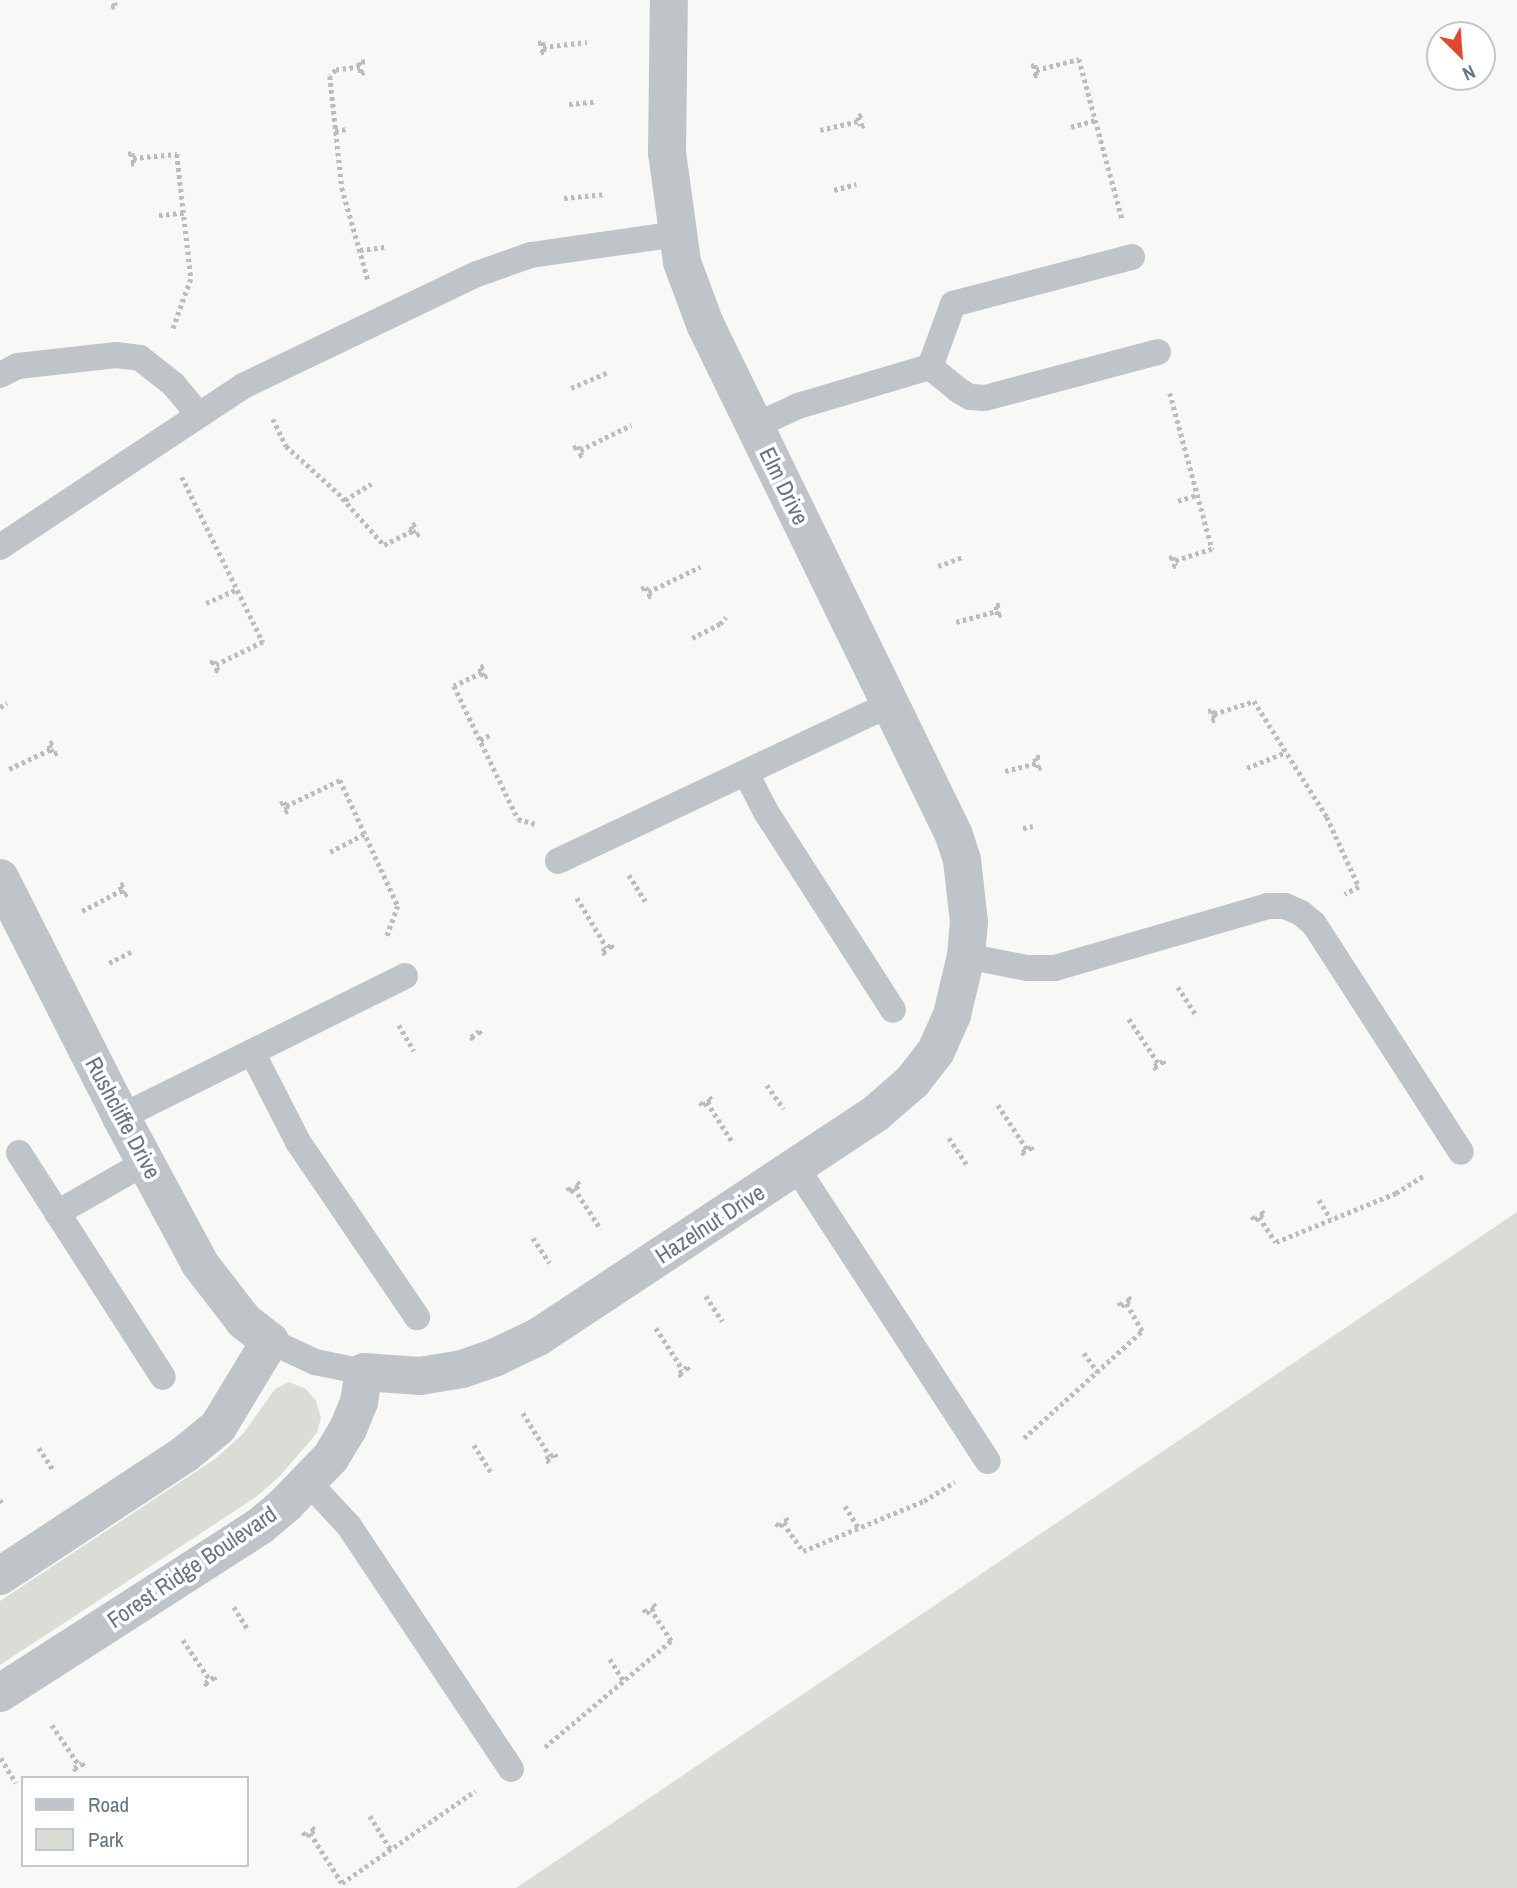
<!DOCTYPE html>
<html>
<head>
<meta charset="utf-8">
<style>
  body { margin:0 }
  #map { position:relative; width:1517px; height:1888px; overflow:hidden; background:#f8f8f6; font-family:"Archivo Narrow",sans-serif }
  div>[style] { position:absolute }
  .green>* { inset:0; background:#d9ddd5 }
  .path>* { height:4.5px; margin-top:-2.25px; transform-origin:0; background:repeating-linear-gradient(90deg,#babdc0 0 3.5px,transparent 0 7px) }
  .service>* { height:26px; margin:-13px; padding:0 13px; transform-origin:13px; border-radius:13px; background:#bfc4c8 }
  .minor>* { height:38px; margin:-19px; padding:0 19px; transform-origin:19px; border-radius:19px; background:#bfc4c8 }
  span { translate:-50% -50%; white-space:nowrap; text-align:center; line-height:1.15; -webkit-text-stroke:7px #fff; paint-order:stroke }
  .street-label { font-size:23px; color:#647680 }
  .legend { position:absolute; left:21px; top:1776px; width:228px; height:91px; box-sizing:border-box; background:#fff; border:2px solid #c1c8cc; margin:0; padding:9px 12px; list-style:none; font-size:21px; color:#647680 }
  .legend li { display:flex; align-items:center; gap:14px; height:35px }
  .legend b { width:35px; border:2px solid #c1c8cc }
  .north { position:absolute; left:1426px; top:21px; width:70px; height:70px; box-sizing:border-box; background:#fff; border:2px solid #c1c8cc; border-radius:50%; rotate:155deg; font-size:19px; font-weight:700; line-height:28px; text-align:center; color:#647680 }
  .north::after { content:''; display:block; margin:auto; width:24px; height:32px; background:#de4a30; clip-path:polygon(50% 0,100% 100%,50% 72%,0 100%) }
</style>
</head>
<body>
<div id="map">
  <div class="green">
    <i style="clip-path:polygon(1517px 1212px,1517px 1888px,516px 1888px)"></i>
    <i style="clip-path:polygon(289px 1382px,306px 1389px,316px 1401px,321px 1418px,317px 1433px,279px 1477px,256px 1497px,0 1665px,0 1601px,215px 1459px,243px 1434px,275px 1389px)"></i>
  </div>
  <div class="path">
    <i style="left:111px;top:7px;width:4px;rotate:-14deg"></i>
    <i style="left:115px;top:6px;width:6px;rotate:-99deg"></i>
    <i style="left:538px;top:43px;width:5px;rotate:-11deg"></i>
    <i style="left:543px;top:42px;width:10px;rotate:84deg"></i>
    <i style="left:544px;top:52px;width:5px;rotate:169deg"></i>
    <i style="left:543px;top:47px;width:44px;rotate:-6.5deg"></i>
    <i style="left:365px;top:62px;width:6px;rotate:180deg"></i>
    <i style="left:359px;top:62px;width:11px;rotate:80deg"></i>
    <i style="left:361px;top:73px;width:4px;rotate:-14deg"></i>
    <i style="left:1031px;top:66px;width:4px;rotate:-14deg"></i>
    <i style="left:1035px;top:65px;width:10px;rotate:79deg"></i>
    <i style="left:1037px;top:75px;width:4px;rotate:153deg"></i>
    <i style="left:360px;top:67px;width:24px;rotate:173deg"></i>
    <i style="left:336px;top:70px;width:8px;rotate:135deg"></i>
    <i style="left:330px;top:76px;width:113px;rotate:83.9deg"></i>
    <i style="left:342px;top:188px;width:96px;rotate:74.2deg"></i>
    <i style="left:1036px;top:70px;width:44px;rotate:-14.3deg"></i>
    <i style="left:1079px;top:59px;width:165px;rotate:74.9deg"></i>
    <i style="left:569px;top:104px;width:25px;rotate:-5deg"></i>
    <i style="left:862px;top:115px;width:4px;rotate:153deg"></i>
    <i style="left:858px;top:117px;width:9px;rotate:72deg"></i>
    <i style="left:861px;top:126px;width:4px;rotate:-14deg"></i>
    <i style="left:1071px;top:127px;width:25px;rotate:-16deg"></i>
    <i style="left:335px;top:130px;width:14px;rotate:-4deg"></i>
    <i style="left:820px;top:130px;width:40px;rotate:-13deg"></i>
    <i style="left:128px;top:154px;width:4px;rotate:-14deg"></i>
    <i style="left:132px;top:153px;width:11px;rotate:80deg"></i>
    <i style="left:134px;top:164px;width:5px;rotate:180deg"></i>
    <i style="left:133px;top:158px;width:44px;rotate:-5.2deg"></i>
    <i style="left:177px;top:154px;width:126px;rotate:83.6deg"></i>
    <i style="left:191px;top:279px;width:53px;rotate:109.8deg"></i>
    <i style="left:834px;top:190px;width:23px;rotate:-15deg"></i>
    <i style="left:564px;top:198px;width:42px;rotate:-5.4deg"></i>
    <i style="left:159px;top:215px;width:25px;rotate:-5deg"></i>
    <i style="left:360px;top:250px;width:25px;rotate:-7deg"></i>
    <i style="left:571px;top:388px;width:39px;rotate:-23deg"></i>
    <i style="left:1170px;top:393px;width:162px;rotate:74.9deg"></i>
    <i style="left:1212px;top:549px;width:40px;rotate:162deg"></i>
    <i style="left:273px;top:419px;width:30px;rotate:64deg"></i>
    <i style="left:286px;top:446px;width:70px;rotate:42.1deg"></i>
    <i style="left:338px;top:493px;width:69px;rotate:48.5deg"></i>
    <i style="left:384px;top:545px;width:33px;rotate:-27deg"></i>
    <i style="left:573px;top:448px;width:5px;rotate:-22deg"></i>
    <i style="left:578px;top:446px;width:10px;rotate:66deg"></i>
    <i style="left:582px;top:455px;width:4px;rotate:153deg"></i>
    <i style="left:580px;top:450px;width:57px;rotate:-26.1deg"></i>
    <i style="left:182px;top:477px;width:184px;rotate:63.9deg"></i>
    <i style="left:263px;top:642px;width:52px;rotate:153.9deg"></i>
    <i style="left:345px;top:500px;width:31px;rotate:-32deg"></i>
    <i style="left:1178px;top:501px;width:20px;rotate:-18deg"></i>
    <i style="left:416px;top:524px;width:5px;rotate:158deg"></i>
    <i style="left:411px;top:526px;width:4px;rotate:63deg"></i>
    <i style="left:413px;top:530px;width:6px;rotate:59deg"></i>
    <i style="left:416px;top:535px;width:4px;rotate:-27deg"></i>
    <i style="left:1169px;top:558px;width:4px;rotate:-14deg"></i>
    <i style="left:1173px;top:557px;width:9px;rotate:72deg"></i>
    <i style="left:1176px;top:566px;width:5px;rotate:169deg"></i>
    <i style="left:938px;top:566px;width:27px;rotate:-20deg"></i>
    <i style="left:641px;top:589px;width:5px;rotate:-22deg"></i>
    <i style="left:646px;top:587px;width:10px;rotate:61deg"></i>
    <i style="left:651px;top:596px;width:5px;rotate:158deg"></i>
    <i style="left:648px;top:592px;width:58px;rotate:-25.7deg"></i>
    <i style="left:206px;top:603px;width:34px;rotate:-24deg"></i>
    <i style="left:1000px;top:605px;width:4px;rotate:166deg"></i>
    <i style="left:996px;top:606px;width:5px;rotate:79deg"></i>
    <i style="left:997px;top:611px;width:4px;rotate:76deg"></i>
    <i style="left:998px;top:615px;width:4px;rotate:-14deg"></i>
    <i style="left:956px;top:622px;width:42px;rotate:-15deg"></i>
    <i style="left:692px;top:638px;width:31px;rotate:-27deg"></i>
    <i style="left:720px;top:624px;width:9px;rotate:-49deg"></i>
    <i style="left:210px;top:663px;width:4px;rotate:-27deg"></i>
    <i style="left:214px;top:661px;width:10px;rotate:66deg"></i>
    <i style="left:218px;top:670px;width:4px;rotate:153deg"></i>
    <i style="left:484px;top:666px;width:4px;rotate:153deg"></i>
    <i style="left:480px;top:668px;width:5px;rotate:68deg"></i>
    <i style="left:482px;top:673px;width:4px;rotate:63deg"></i>
    <i style="left:484px;top:677px;width:4px;rotate:-27deg"></i>
    <i style="left:482px;top:673px;width:31px;rotate:155deg"></i>
    <i style="left:454px;top:686px;width:148px;rotate:64.3deg"></i>
    <i style="left:518px;top:819px;width:19px;rotate:16deg"></i>
    <i style="left:0;top:707px;width:8px;rotate:-30deg"></i>
    <i style="left:1208px;top:711px;width:5px;rotate:-11deg"></i>
    <i style="left:1213px;top:710px;width:4px;rotate:76deg"></i>
    <i style="left:1214px;top:714px;width:6px;rotate:81deg"></i>
    <i style="left:1215px;top:720px;width:4px;rotate:166deg"></i>
    <i style="left:1214px;top:714px;width:42px;rotate:-18deg"></i>
    <i style="left:1254px;top:701px;width:137px;rotate:57.8deg"></i>
    <i style="left:1327px;top:817px;width:77px;rotate:65.4deg"></i>
    <i style="left:1359px;top:887px;width:16px;rotate:153deg"></i>
    <i style="left:480px;top:740px;width:13px;rotate:-27deg"></i>
    <i style="left:53px;top:742px;width:5px;rotate:143deg"></i>
    <i style="left:49px;top:745px;width:4px;rotate:63deg"></i>
    <i style="left:51px;top:749px;width:6px;rotate:59deg"></i>
    <i style="left:54px;top:754px;width:4px;rotate:-27deg"></i>
    <i style="left:1040px;top:757px;width:5px;rotate:169deg"></i>
    <i style="left:1035px;top:758px;width:10px;rotate:73deg"></i>
    <i style="left:1038px;top:768px;width:4px;rotate:-14deg"></i>
    <i style="left:1247px;top:768px;width:42px;rotate:-22.3deg"></i>
    <i style="left:9px;top:769px;width:47px;rotate:-25.5deg"></i>
    <i style="left:1005px;top:771px;width:32px;rotate:-14deg"></i>
    <i style="left:280px;top:804px;width:4px;rotate:-27deg"></i>
    <i style="left:284px;top:802px;width:4px;rotate:63deg"></i>
    <i style="left:286px;top:806px;width:5px;rotate:68deg"></i>
    <i style="left:288px;top:811px;width:4px;rotate:153deg"></i>
    <i style="left:286px;top:806px;width:60px;rotate:-25.7deg"></i>
    <i style="left:340px;top:780px;width:139px;rotate:65.3deg"></i>
    <i style="left:398px;top:906px;width:35px;rotate:110deg"></i>
    <i style="left:1023px;top:828px;width:10px;rotate:-11deg"></i>
    <i style="left:330px;top:852px;width:41px;rotate:-27.8deg"></i>
    <i style="left:629px;top:875px;width:31px;rotate:58deg"></i>
    <i style="left:124px;top:884px;width:4px;rotate:153deg"></i>
    <i style="left:120px;top:886px;width:4px;rotate:63deg"></i>
    <i style="left:122px;top:890px;width:5px;rotate:68deg"></i>
    <i style="left:124px;top:895px;width:4px;rotate:-27deg"></i>
    <i style="left:577px;top:898px;width:58px;rotate:59deg"></i>
    <i style="left:82px;top:911px;width:45px;rotate:-27.7deg"></i>
    <i style="left:605px;top:955px;width:5px;rotate:-127deg"></i>
    <i style="left:602px;top:951px;width:11px;rotate:-34deg"></i>
    <i style="left:611px;top:945px;width:5px;rotate:53deg"></i>
    <i style="left:109px;top:963px;width:25px;rotate:-27deg"></i>
    <i style="left:1178px;top:987px;width:35px;rotate:57deg"></i>
    <i style="left:1129px;top:1019px;width:54px;rotate:56.3deg"></i>
    <i style="left:399px;top:1025px;width:30px;rotate:60deg"></i>
    <i style="left:473px;top:1040px;width:4px;rotate:-124deg"></i>
    <i style="left:471px;top:1037px;width:10px;rotate:-37deg"></i>
    <i style="left:479px;top:1031px;width:5px;rotate:53deg"></i>
    <i style="left:1156px;top:1070px;width:4px;rotate:-117deg"></i>
    <i style="left:1154px;top:1066px;width:10px;rotate:-29deg"></i>
    <i style="left:1163px;top:1061px;width:4px;rotate:63deg"></i>
    <i style="left:767px;top:1085px;width:29px;rotate:55deg"></i>
    <i style="left:700px;top:1102px;width:4px;rotate:45deg"></i>
    <i style="left:703px;top:1105px;width:5px;rotate:-37deg"></i>
    <i style="left:707px;top:1102px;width:4px;rotate:-27deg"></i>
    <i style="left:711px;top:1100px;width:5px;rotate:-127deg"></i>
    <i style="left:707px;top:1102px;width:49px;rotate:57.6deg"></i>
    <i style="left:998px;top:1105px;width:53px;rotate:56.6deg"></i>
    <i style="left:949px;top:1138px;width:32px;rotate:56deg"></i>
    <i style="left:1024px;top:1155px;width:4px;rotate:-124deg"></i>
    <i style="left:1022px;top:1152px;width:10px;rotate:-29deg"></i>
    <i style="left:1031px;top:1147px;width:4px;rotate:56deg"></i>
    <i style="left:568px;top:1187px;width:5px;rotate:68deg"></i>
    <i style="left:570px;top:1192px;width:11px;rotate:-38deg"></i>
    <i style="left:579px;top:1185px;width:5px;rotate:-127deg"></i>
    <i style="left:574px;top:1188px;width:49px;rotate:56.6deg"></i>
    <i style="left:1319px;top:1200px;width:22px;rotate:58deg"></i>
    <i style="left:1252px;top:1216px;width:5px;rotate:53deg"></i>
    <i style="left:1255px;top:1220px;width:10px;rotate:-37deg"></i>
    <i style="left:1263px;top:1214px;width:4px;rotate:-117deg"></i>
    <i style="left:1259px;top:1217px;width:30px;rotate:56deg"></i>
    <i style="left:1276px;top:1242px;width:130px;rotate:-22.2deg"></i>
    <i style="left:1396px;top:1193px;width:34px;rotate:-32deg"></i>
    <i style="left:533px;top:1238px;width:30px;rotate:56deg"></i>
    <i style="left:706px;top:1296px;width:30px;rotate:57deg"></i>
    <i style="left:1119px;top:1302px;width:4px;rotate:63deg"></i>
    <i style="left:1121px;top:1306px;width:11px;rotate:-34deg"></i>
    <i style="left:1130px;top:1300px;width:4px;rotate:-124deg"></i>
    <i style="left:656px;top:1328px;width:50px;rotate:57.3deg"></i>
    <i style="left:1084px;top:1353px;width:24px;rotate:54deg"></i>
    <i style="left:681px;top:1377px;width:4px;rotate:-117deg"></i>
    <i style="left:679px;top:1373px;width:10px;rotate:-37deg"></i>
    <i style="left:687px;top:1367px;width:5px;rotate:53deg"></i>
    <i style="left:523px;top:1413px;width:51px;rotate:57.9deg"></i>
    <i style="left:1024px;top:1438px;width:159px;rotate:-42.2deg"></i>
    <i style="left:1142px;top:1331px;width:32px;rotate:-120deg"></i>
    <i style="left:474px;top:1445px;width:32px;rotate:58deg"></i>
    <i style="left:39px;top:1448px;width:27px;rotate:57deg"></i>
    <i style="left:549px;top:1463px;width:5px;rotate:-127deg"></i>
    <i style="left:546px;top:1459px;width:5px;rotate:-37deg"></i>
    <i style="left:550px;top:1456px;width:5px;rotate:-22deg"></i>
    <i style="left:555px;top:1454px;width:4px;rotate:63deg"></i>
    <i style="left:0;top:1500px;width:6px;rotate:59deg"></i>
    <i style="left:845px;top:1506px;width:26px;rotate:58deg"></i>
    <i style="left:776px;top:1523px;width:4px;rotate:45deg"></i>
    <i style="left:779px;top:1526px;width:9px;rotate:-32deg"></i>
    <i style="left:787px;top:1521px;width:4px;rotate:-117deg"></i>
    <i style="left:783px;top:1523px;width:34px;rotate:54deg"></i>
    <i style="left:803px;top:1551px;width:131px;rotate:-22.5deg"></i>
    <i style="left:924px;top:1501px;width:36px;rotate:-32deg"></i>
    <i style="left:234px;top:1607px;width:28px;rotate:58deg"></i>
    <i style="left:644px;top:1609px;width:4px;rotate:63deg"></i>
    <i style="left:646px;top:1613px;width:6px;rotate:-31deg"></i>
    <i style="left:651px;top:1610px;width:5px;rotate:-37deg"></i>
    <i style="left:655px;top:1607px;width:5px;rotate:-127deg"></i>
    <i style="left:183px;top:1640px;width:48px;rotate:56deg"></i>
    <i style="left:610px;top:1659px;width:26px;rotate:58deg"></i>
    <i style="left:207px;top:1686px;width:4px;rotate:-124deg"></i>
    <i style="left:205px;top:1683px;width:11px;rotate:-34deg"></i>
    <i style="left:214px;top:1677px;width:4px;rotate:63deg"></i>
    <i style="left:52px;top:1725px;width:48px;rotate:56deg"></i>
    <i style="left:545px;top:1747px;width:165px;rotate:-40.1deg"></i>
    <i style="left:671px;top:1641px;width:37px;rotate:-123deg"></i>
    <i style="left:1px;top:1758px;width:29px;rotate:59deg"></i>
    <i style="left:76px;top:1771px;width:4px;rotate:-124deg"></i>
    <i style="left:74px;top:1768px;width:9px;rotate:-32deg"></i>
    <i style="left:82px;top:1763px;width:5px;rotate:53deg"></i>
    <i style="left:370px;top:1816px;width:39px;rotate:58deg"></i>
    <i style="left:303px;top:1832px;width:5px;rotate:53deg"></i>
    <i style="left:306px;top:1836px;width:10px;rotate:-37deg"></i>
    <i style="left:314px;top:1830px;width:4px;rotate:-135deg"></i>
    <i style="left:310px;top:1833px;width:59px;rotate:57.4deg"></i>
    <i style="left:342px;top:1883px;width:162px;rotate:-34.7deg"></i>
  </div>
  <div class="service">
    <i style="left:1132px;top:257px;width:185px;rotate:165.3deg"></i>
    <i style="left:953px;top:304px;width:67px;rotate:110.1deg"></i>
    <i style="left:930px;top:367px;width:36px;rotate:39deg"></i>
    <i style="left:958px;top:390px;width:14px;rotate:30deg"></i>
    <i style="left:970px;top:397px;width:15px;rotate:4deg"></i>
    <i style="left:985px;top:398px;width:179px;rotate:-14.9deg"></i>
    <i style="left:0;top:375px;width:20px;rotate:-27deg"></i>
    <i style="left:18px;top:366px;width:99px;rotate:-6.4deg"></i>
    <i style="left:116px;top:355px;width:24px;rotate:7deg"></i>
    <i style="left:140px;top:358px;width:42px;rotate:38.2deg"></i>
    <i style="left:173px;top:384px;width:40px;rotate:50deg"></i>
    <i style="left:755px;top:426px;width:47px;rotate:-24.9deg"></i>
    <i style="left:798px;top:406px;width:138px;rotate:-16.5deg"></i>
    <i style="left:0;top:547px;width:291px;rotate:-33.5deg"></i>
    <i style="left:243px;top:386px;width:259px;rotate:-25.6deg"></i>
    <i style="left:477px;top:274px;width:57px;rotate:-19.4deg"></i>
    <i style="left:531px;top:255px;width:147px;rotate:-8.2deg"></i>
    <i style="left:746px;top:773px;width:44px;rotate:62.9deg"></i>
    <i style="left:766px;top:812px;width:235px;rotate:57.3deg"></i>
    <i style="left:558px;top:861px;width:367px;rotate:-25.3deg"></i>
    <i style="left:966px;top:956px;width:62px;rotate:11.1deg"></i>
    <i style="left:1027px;top:968px;width:28px"></i>
    <i style="left:1055px;top:968px;width:222px;rotate:-16.2deg"></i>
    <i style="left:1268px;top:906px;width:17px"></i>
    <i style="left:1285px;top:906px;width:17px;rotate:24deg"></i>
    <i style="left:1301px;top:913px;width:17px;rotate:40deg"></i>
    <i style="left:1314px;top:924px;width:271px;rotate:57.2deg"></i>
    <i style="left:252px;top:1052px;width:101px;rotate:62.9deg"></i>
    <i style="left:298px;top:1142px;width:212px;rotate:55.8deg"></i>
    <i style="left:121px;top:1117px;width:317px;rotate:-26.4deg"></i>
    <i style="left:19px;top:1153px;width:266px;rotate:57.3deg"></i>
    <i style="left:796px;top:1167px;width:351px;rotate:56.9deg"></i>
    <i style="left:57px;top:1213px;width:103px;rotate:-29.8deg"></i>
    <i style="left:270px;top:1341px;width:50px;rotate:25deg"></i>
    <i style="left:315px;top:1362px;width:50px;rotate:11.5deg"></i>
    <i style="left:309px;top:1483px;width:59px;rotate:47.1deg"></i>
    <i style="left:349px;top:1526px;width:292px;rotate:56.3deg"></i>
  </div>
  <div class="minor">
    <i style="left:0;top:878px;width:268px;rotate:63.1deg"></i>
    <i style="left:121px;top:1117px;width:167px;rotate:61.7deg"></i>
    <i style="left:200px;top:1264px;width:72px;rotate:52.3deg"></i>
    <i style="left:244px;top:1321px;width:33px;rotate:38deg"></i>
    <i style="left:270px;top:1341px;width:100px;rotate:121.2deg"></i>
    <i style="left:218px;top:1427px;width:43px;rotate:140.7deg"></i>
    <i style="left:185px;top:1454px;width:222px;rotate:146.6deg"></i>
    <i style="left:0;top:1693px;width:309px;rotate:-32.7deg"></i>
    <i style="left:260px;top:1526px;width:34px;rotate:-40deg"></i>
    <i style="left:286px;top:1504px;width:65px;rotate:-46.2deg"></i>
    <i style="left:331px;top:1457px;width:33px;rotate:-59deg"></i>
    <i style="left:348px;top:1429px;width:29px;rotate:-68deg"></i>
    <i style="left:359px;top:1402px;width:30px;rotate:-81deg"></i>
    <i style="left:364px;top:1372px;width:56px;rotate:4.1deg"></i>
    <i style="left:420px;top:1376px;width:43px;rotate:-9.5deg"></i>
    <i style="left:462px;top:1369px;width:36px;rotate:-19deg"></i>
    <i style="left:496px;top:1357px;width:47px;rotate:-25.5deg"></i>
    <i style="left:538px;top:1337px;width:404px;rotate:-33.5deg"></i>
    <i style="left:875px;top:1114px;width:49px;rotate:-40.9deg"></i>
    <i style="left:912px;top:1082px;width:39px;rotate:-52deg"></i>
    <i style="left:936px;top:1051px;width:39px;rotate:-66deg"></i>
    <i style="left:952px;top:1015px;width:61px;rotate:-76.7deg"></i>
    <i style="left:966px;top:956px;width:34px;rotate:-85deg"></i>
    <i style="left:969px;top:922px;width:62px;rotate:-96.4deg"></i>
    <i style="left:962px;top:860px;width:26px;rotate:-108deg"></i>
    <i style="left:954px;top:835px;width:568px;rotate:-115.98deg"></i>
    <i style="left:705px;top:324px;width:66px;rotate:-110.4deg"></i>
    <i style="left:682px;top:262px;width:110px;rotate:-97.8deg"></i>
    <i style="left:667px;top:153px;width:153px;rotate:-89.3deg"></i>
  </div>
  <div class="street-label">
    <span style="left:784px;top:486px;rotate:64deg">Elm Drive</span>
    <span style="left:123px;top:1118px;rotate:62deg">Rushcliffe Drive</span>
    <span style="left:710px;top:1224px;rotate:-33deg">Hazelnut Drive</span>
    <span style="left:192px;top:1567px;rotate:-34deg">Forest Ridge Boulevard</span>
  </div>
  <ul class="legend">
  <li><b style="height:9px;background:#bfc4c8"></b>Road</li>
  <li><b style="height:19px;background:#d9ddd5"></b>Park</li>
  </ul>
  <div class="north">N</div>
</div>
</body>
</html>
